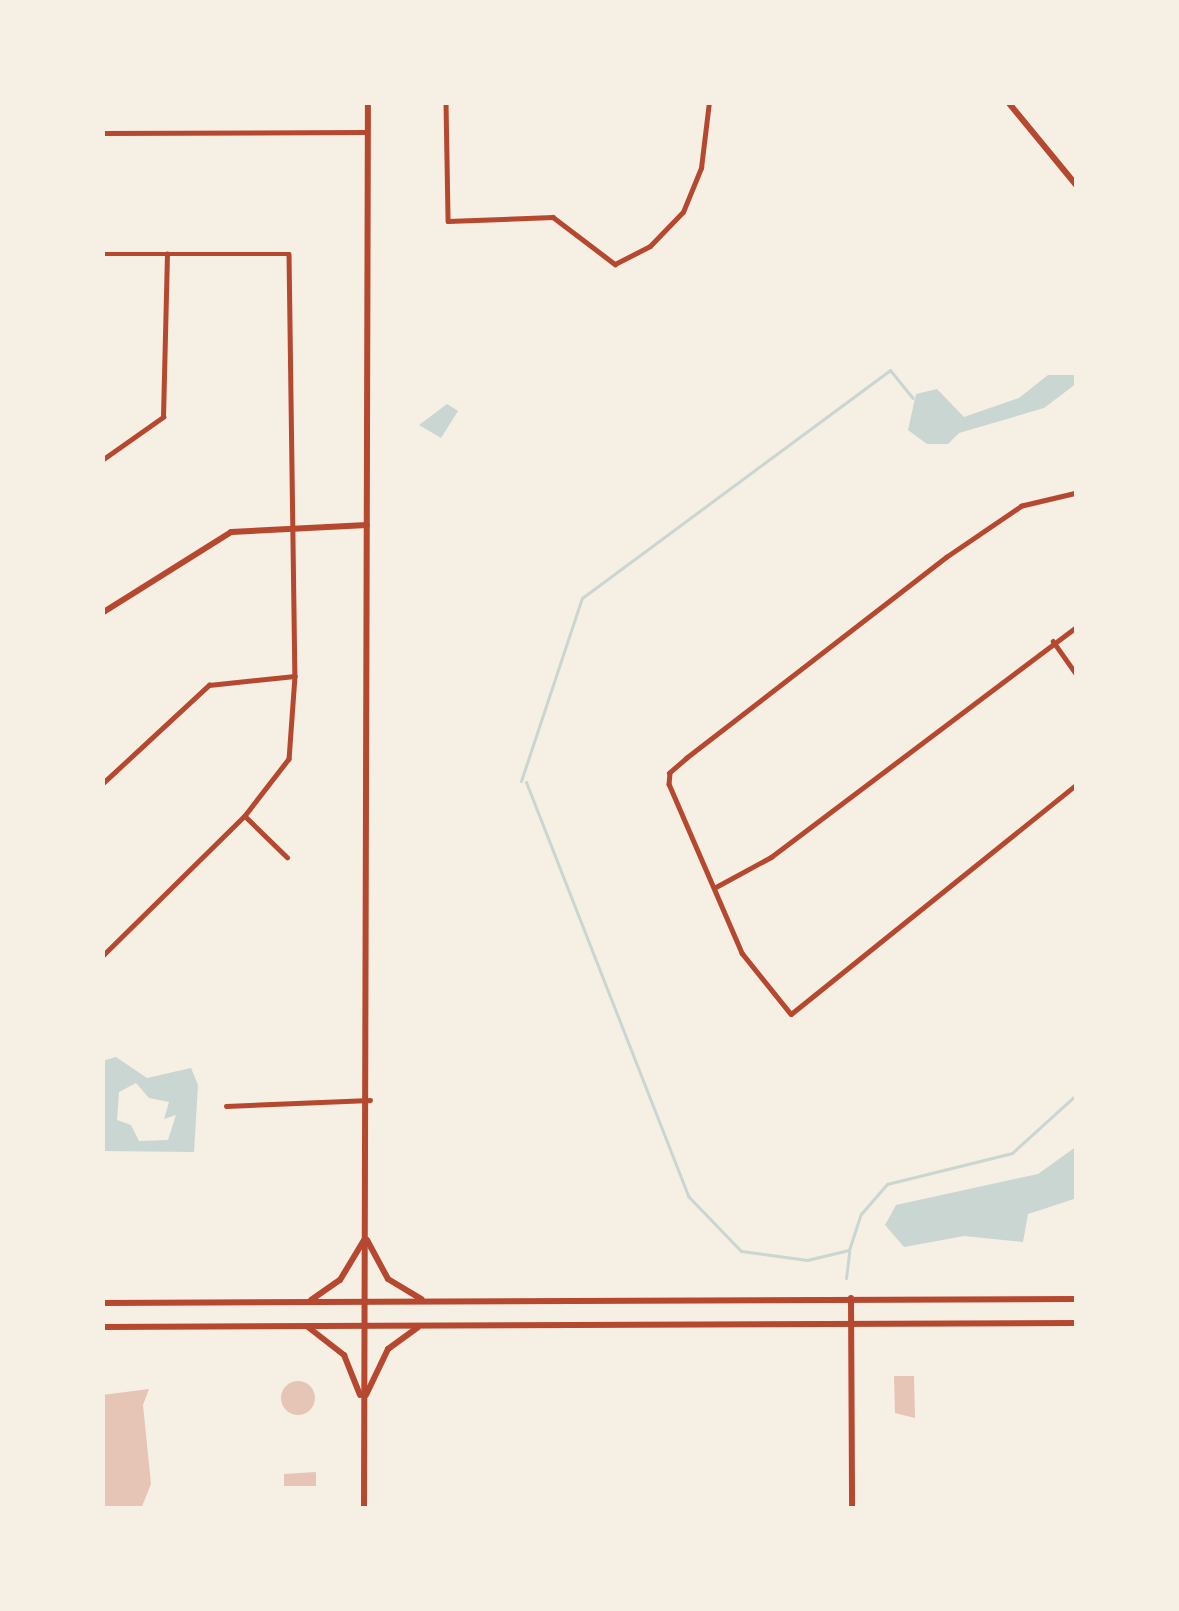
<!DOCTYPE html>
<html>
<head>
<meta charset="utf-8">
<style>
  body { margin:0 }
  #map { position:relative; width:1179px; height:1611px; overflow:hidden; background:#f6efe4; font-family:Overpass,sans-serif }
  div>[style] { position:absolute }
  .water>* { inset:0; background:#c9d6d2 }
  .stream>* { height:3px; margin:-1.5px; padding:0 1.5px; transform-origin:1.5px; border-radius:1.5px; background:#c9d6d2 }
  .building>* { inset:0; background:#e6c5b7 }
  .round { border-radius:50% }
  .minor>* { height:4.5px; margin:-2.25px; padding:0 2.25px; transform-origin:2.25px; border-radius:2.25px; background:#b5482f }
  .tertiary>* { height:6px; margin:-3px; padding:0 3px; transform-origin:3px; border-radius:3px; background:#b5482f }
  .secondary>* { height:6px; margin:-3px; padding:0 3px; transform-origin:3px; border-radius:3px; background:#b5482f }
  span { translate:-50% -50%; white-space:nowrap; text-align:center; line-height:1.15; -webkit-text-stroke:12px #f6efe4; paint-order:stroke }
  .frame { position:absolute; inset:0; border:105px solid #f6efe4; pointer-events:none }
</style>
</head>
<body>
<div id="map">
  <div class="water">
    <i style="clip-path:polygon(1048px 375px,1077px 375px,1077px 383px,1044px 408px,959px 433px,948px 444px,927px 444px,908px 430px,916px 394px,937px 389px,964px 417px,1019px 398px)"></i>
    <i style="clip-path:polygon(447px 404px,458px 411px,441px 438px,419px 425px)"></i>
    <i style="clip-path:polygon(evenodd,116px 1057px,147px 1078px,191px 1068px,198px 1085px,194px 1152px,102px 1151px,102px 1061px,116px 1057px,136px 1083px,149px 1098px,169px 1102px,164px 1119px,176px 1115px,168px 1140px,139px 1141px,131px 1125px,117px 1120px,119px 1092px,136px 1083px)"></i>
    <i style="clip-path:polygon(1077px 1146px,1077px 1198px,1028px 1214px,1023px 1242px,964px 1236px,904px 1247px,885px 1225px,896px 1205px,1038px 1174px)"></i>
  </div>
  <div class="stream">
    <i style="left:521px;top:781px;width:193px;rotate:-71.6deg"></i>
    <i style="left:582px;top:598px;width:383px;rotate:-36.5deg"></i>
    <i style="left:890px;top:370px;width:36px;rotate:51deg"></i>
    <i style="left:526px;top:782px;width:445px;rotate:68.6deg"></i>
    <i style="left:688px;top:1196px;width:76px;rotate:46.1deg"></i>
    <i style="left:741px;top:1251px;width:67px;rotate:7.8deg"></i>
    <i style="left:807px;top:1260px;width:43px;rotate:-13.4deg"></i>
    <i style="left:849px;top:1250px;width:38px;rotate:-72deg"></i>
    <i style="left:861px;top:1214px;width:40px;rotate:-49deg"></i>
    <i style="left:887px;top:1184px;width:129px;rotate:-13.9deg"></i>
    <i style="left:1012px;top:1153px;width:88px;rotate:-42.2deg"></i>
    <i style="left:846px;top:1278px;width:26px;rotate:-83deg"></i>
  </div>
  <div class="building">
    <i style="clip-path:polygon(894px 1376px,914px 1376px,915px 1418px,895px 1413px)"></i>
    <i class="round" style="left:281px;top:1381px;width:34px;height:34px"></i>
    <i style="clip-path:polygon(149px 1389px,143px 1405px,151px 1484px,141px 1509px,102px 1509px,102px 1395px)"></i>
    <i style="clip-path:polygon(316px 1472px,316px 1486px,284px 1486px,284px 1474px)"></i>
  </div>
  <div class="minor">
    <i style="left:446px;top:102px;width:119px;rotate:89deg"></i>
    <i style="left:448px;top:221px;width:105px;rotate:-2.2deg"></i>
    <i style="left:553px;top:217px;width:78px;rotate:37.2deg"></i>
    <i style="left:615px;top:264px;width:39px;rotate:-27deg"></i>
    <i style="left:650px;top:246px;width:47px;rotate:-45.9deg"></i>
    <i style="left:683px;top:212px;width:48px;rotate:-67.8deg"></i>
    <i style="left:701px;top:168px;width:66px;rotate:-83.1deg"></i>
    <i style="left:102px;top:133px;width:264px;rotate:-0.2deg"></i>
    <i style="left:102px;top:254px;width:187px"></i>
    <i style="left:289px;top:254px;width:422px;rotate:89.2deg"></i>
    <i style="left:295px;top:676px;width:83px;rotate:94.1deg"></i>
    <i style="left:289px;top:759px;width:72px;rotate:127.7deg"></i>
    <i style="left:245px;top:816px;width:201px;rotate:135.4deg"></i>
    <i style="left:102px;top:460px;width:75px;rotate:-35.2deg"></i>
    <i style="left:163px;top:417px;width:163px;rotate:-88.6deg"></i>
    <i style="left:1077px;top:493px;width:57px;rotate:166.7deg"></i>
    <i style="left:1022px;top:506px;width:91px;rotate:145.8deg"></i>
    <i style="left:947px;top:557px;width:329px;rotate:142.3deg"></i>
    <i style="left:687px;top:758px;width:23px;rotate:139deg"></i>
    <i style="left:670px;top:773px;width:11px;rotate:95deg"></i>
    <i style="left:669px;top:784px;width:184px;rotate:66.6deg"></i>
    <i style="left:742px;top:953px;width:78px;rotate:51.2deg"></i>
    <i style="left:791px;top:1014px;width:367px;rotate:-38.8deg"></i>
    <i style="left:1053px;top:641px;width:42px;rotate:54.8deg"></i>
    <i style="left:102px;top:784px;width:146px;rotate:-42.8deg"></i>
    <i style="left:209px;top:685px;width:86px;rotate:-6deg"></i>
    <i style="left:245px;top:816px;width:59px;rotate:44.3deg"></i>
    <i style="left:714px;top:888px;width:65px;rotate:-28.5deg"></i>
    <i style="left:771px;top:857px;width:383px;rotate:-37deg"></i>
    <i style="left:226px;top:1106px;width:144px;rotate:-2.4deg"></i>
  </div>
  <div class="tertiary">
    <i style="left:1008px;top:102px;width:109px;rotate:50.6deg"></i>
    <i style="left:102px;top:613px;width:152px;rotate:-32.1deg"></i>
    <i style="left:231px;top:532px;width:136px;rotate:-2.9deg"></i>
    <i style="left:851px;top:1298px;width:211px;rotate:89.7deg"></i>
  </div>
  <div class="secondary">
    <i style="left:367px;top:1240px;width:44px;rotate:61.7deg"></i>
    <i style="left:388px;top:1279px;width:39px;rotate:31deg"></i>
    <i style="left:311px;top:1300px;width:35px;rotate:-35deg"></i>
    <i style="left:340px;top:1280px;width:47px;rotate:-59deg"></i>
    <i style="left:102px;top:1303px;width:975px;rotate:-0.24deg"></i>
    <i style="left:102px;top:1327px;width:975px;rotate:-0.24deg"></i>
    <i style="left:308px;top:1327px;width:46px;rotate:37.9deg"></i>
    <i style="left:344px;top:1355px;width:43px;rotate:68.2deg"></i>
    <i style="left:366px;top:1395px;width:51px;rotate:-64.4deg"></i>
    <i style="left:388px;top:1349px;width:37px;rotate:-36deg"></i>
    <i style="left:364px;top:1509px;width:1407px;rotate:-89.84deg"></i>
  </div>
  <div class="frame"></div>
</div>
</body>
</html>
